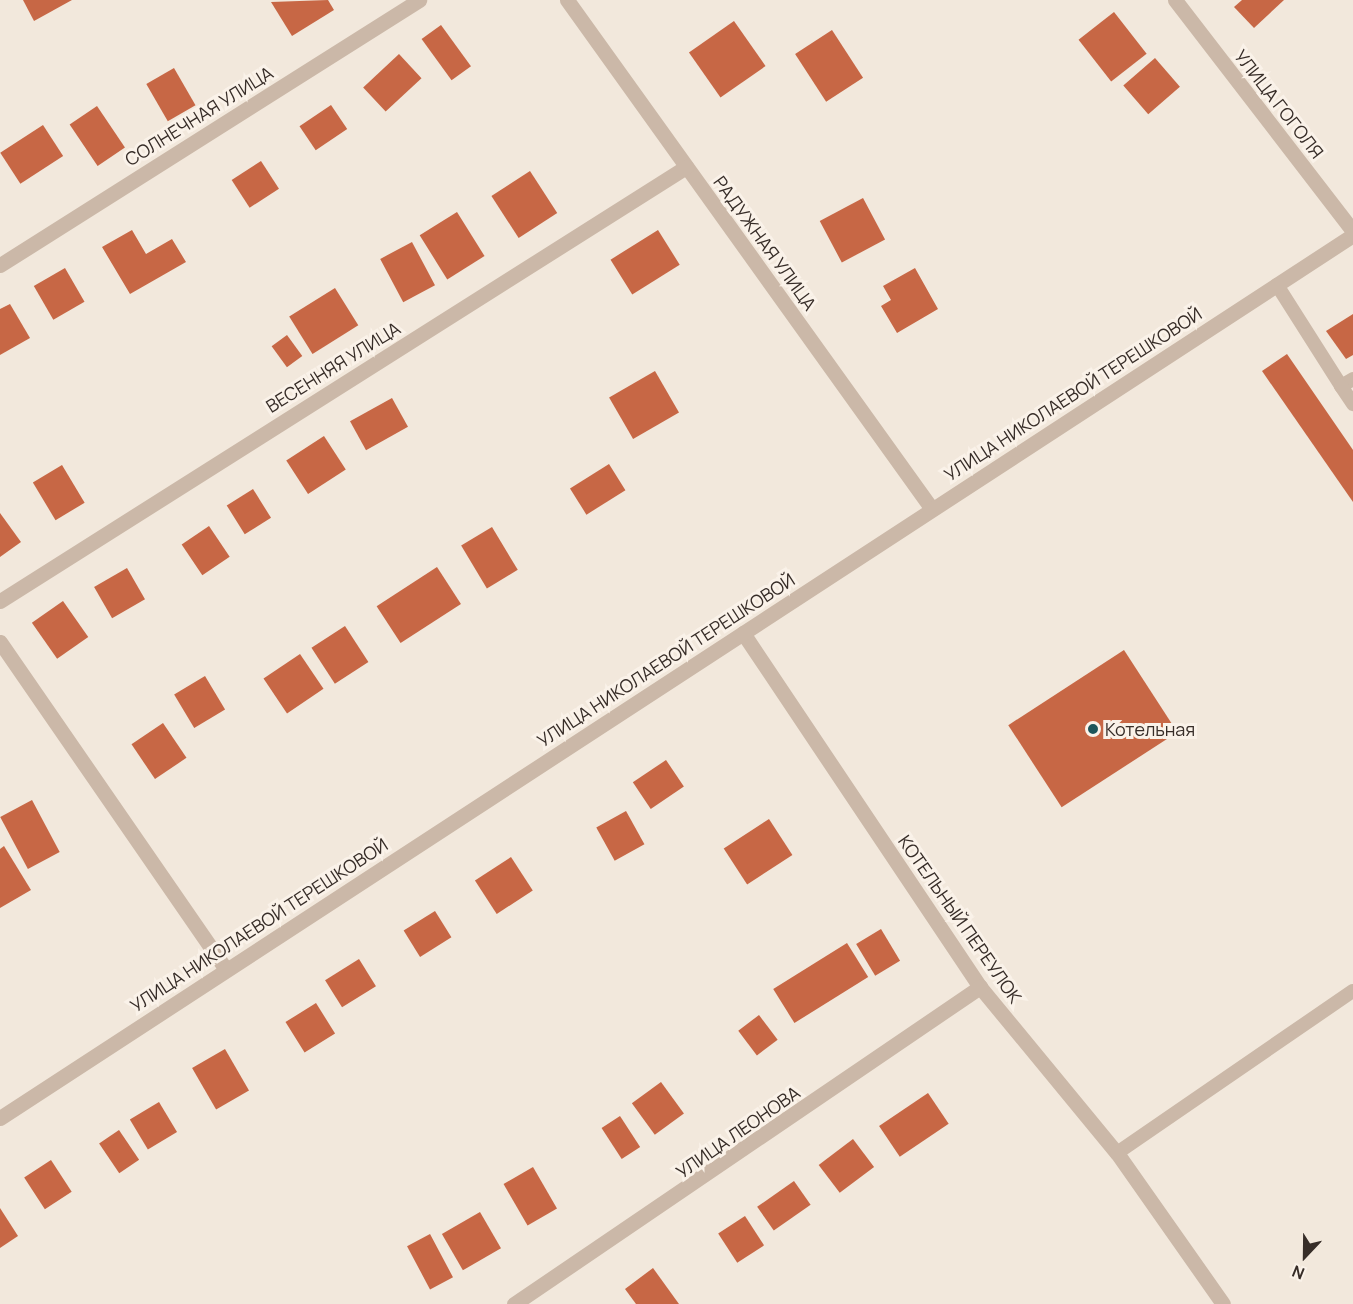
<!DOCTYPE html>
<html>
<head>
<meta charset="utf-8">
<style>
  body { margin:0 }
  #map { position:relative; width:1353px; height:1304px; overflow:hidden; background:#f2e8dc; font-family:Manrope,sans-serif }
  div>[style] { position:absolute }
  .building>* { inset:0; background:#c76745; transform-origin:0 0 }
  .lane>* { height:14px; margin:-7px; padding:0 7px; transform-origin:7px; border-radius:7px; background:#cbb8a8 }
  .street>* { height:15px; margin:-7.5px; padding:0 7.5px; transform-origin:7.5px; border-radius:7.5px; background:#cbb8a8 }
  .dots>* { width:16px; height:16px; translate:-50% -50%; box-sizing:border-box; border:3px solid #faf2e9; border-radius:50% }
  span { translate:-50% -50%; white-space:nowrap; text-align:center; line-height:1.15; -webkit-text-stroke:6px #faf2e9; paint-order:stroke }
  .street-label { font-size:18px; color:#372d28 }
  .poi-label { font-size:18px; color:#372d28 }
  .left { translate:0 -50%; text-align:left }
  .north { position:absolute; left:1275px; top:1226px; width:60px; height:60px; -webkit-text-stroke:4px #faf2e9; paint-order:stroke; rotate:202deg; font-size:16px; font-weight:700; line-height:24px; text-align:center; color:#372d28 }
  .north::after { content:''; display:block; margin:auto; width:21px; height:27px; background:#372d28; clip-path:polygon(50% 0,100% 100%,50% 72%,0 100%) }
</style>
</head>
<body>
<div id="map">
  <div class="building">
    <i style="clip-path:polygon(23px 0,72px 0,34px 21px)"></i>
    <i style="clip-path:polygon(328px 0,334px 10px,292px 36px,271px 2px)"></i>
    <i style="clip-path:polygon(1242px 0,1284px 0,1254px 28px,1234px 7px)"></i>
    <i style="left:1114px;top:12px;width:53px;height:45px;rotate:52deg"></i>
    <i style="left:734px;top:21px;width:55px;height:55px;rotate:55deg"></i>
    <i style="left:441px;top:25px;width:51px;height:24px;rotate:54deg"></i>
    <i style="left:832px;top:30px;width:57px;height:44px;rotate:57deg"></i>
    <i style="left:399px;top:54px;width:33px;height:49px;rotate:47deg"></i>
    <i style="left:1155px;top:58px;width:38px;height:42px;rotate:49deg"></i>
    <i style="left:174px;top:68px;width:43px;height:32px;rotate:60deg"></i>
    <i style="left:331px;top:105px;width:29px;height:38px;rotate:56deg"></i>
    <i style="left:97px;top:106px;width:50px;height:33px;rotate:56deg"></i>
    <i style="left:43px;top:125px;width:37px;height:51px;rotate:57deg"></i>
    <i style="left:261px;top:161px;width:33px;height:35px;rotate:57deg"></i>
    <i style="left:530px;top:171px;width:50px;height:46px;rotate:57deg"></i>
    <i style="left:863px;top:198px;width:47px;height:49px;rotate:62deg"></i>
    <i style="left:457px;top:212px;width:52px;height:44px;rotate:58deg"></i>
    <i style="clip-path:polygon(132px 230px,146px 254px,172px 239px,186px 262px,130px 294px,102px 247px)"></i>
    <i style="left:658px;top:230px;width:41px;height:56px;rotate:58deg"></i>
    <i style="left:412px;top:242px;width:49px;height:36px;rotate:62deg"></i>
    <i style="left:65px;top:268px;width:39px;height:36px;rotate:60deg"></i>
    <i style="clip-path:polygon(915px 268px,938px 309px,897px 333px,881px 306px,891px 300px,883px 286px)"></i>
    <i style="left:335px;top:288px;width:44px;height:54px;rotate:58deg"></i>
    <i style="clip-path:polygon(10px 304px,30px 338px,0 355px,0 309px)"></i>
    <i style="clip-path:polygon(1353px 314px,1353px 355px,1346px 359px,1326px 331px)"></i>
    <i style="left:287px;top:335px;width:26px;height:19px;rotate:54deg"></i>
    <i style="clip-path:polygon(1287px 354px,1353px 450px,1353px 502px,1262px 371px)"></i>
    <i style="left:655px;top:371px;width:48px;height:53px;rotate:60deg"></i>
    <i style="left:392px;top:398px;width:33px;height:48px;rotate:61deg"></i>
    <i style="left:324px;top:436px;width:40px;height:45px;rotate:57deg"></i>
    <i style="left:609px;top:464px;width:31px;height:46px;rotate:58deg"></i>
    <i style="left:62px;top:465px;width:44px;height:34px;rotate:59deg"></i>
    <i style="left:253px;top:489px;width:34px;height:31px;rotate:58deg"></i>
    <i style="clip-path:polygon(0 513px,21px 542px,0 557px)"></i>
    <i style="left:209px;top:526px;width:37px;height:33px;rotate:56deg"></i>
    <i style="left:492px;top:527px;width:50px;height:36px;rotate:59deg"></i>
    <i style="left:437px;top:567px;width:44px;height:72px;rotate:57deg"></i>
    <i style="left:127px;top:568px;width:36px;height:38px;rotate:60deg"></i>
    <i style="left:63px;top:601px;width:44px;height:38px;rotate:55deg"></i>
    <i style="left:345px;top:626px;width:43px;height:40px;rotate:57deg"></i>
    <i style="left:1124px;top:650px;width:98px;height:138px;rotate:57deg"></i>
    <i style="left:300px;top:654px;width:42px;height:44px;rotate:56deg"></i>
    <i style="left:205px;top:676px;width:39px;height:36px;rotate:59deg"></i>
    <i style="left:163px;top:723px;width:42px;height:38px;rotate:56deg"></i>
    <i style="left:666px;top:760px;width:32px;height:40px;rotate:56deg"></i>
    <i style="left:32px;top:800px;width:59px;height:36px;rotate:62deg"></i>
    <i style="left:626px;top:811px;width:38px;height:34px;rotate:61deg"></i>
    <i style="left:769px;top:819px;width:43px;height:54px;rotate:57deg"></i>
    <i style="clip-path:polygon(4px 846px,31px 890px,0 908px,0 849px)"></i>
    <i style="left:511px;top:857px;width:40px;height:43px;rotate:57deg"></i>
    <i style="left:435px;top:911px;width:31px;height:37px;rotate:58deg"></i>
    <i style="left:881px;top:929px;width:37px;height:29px;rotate:59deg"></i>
    <i style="left:847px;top:943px;width:40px;height:87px;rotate:58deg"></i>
    <i style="left:359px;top:959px;width:32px;height:40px;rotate:58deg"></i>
    <i style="left:316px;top:1003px;width:36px;height:36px;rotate:58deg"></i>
    <i style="left:759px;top:1015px;width:31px;height:26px;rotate:53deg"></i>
    <i style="left:225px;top:1049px;width:48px;height:38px;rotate:60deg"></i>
    <i style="left:661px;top:1082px;width:39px;height:36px;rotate:54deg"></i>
    <i style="left:928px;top:1093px;width:37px;height:59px;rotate:56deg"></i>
    <i style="left:159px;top:1102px;width:35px;height:34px;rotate:59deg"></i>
    <i style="left:620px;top:1116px;width:37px;height:22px;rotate:57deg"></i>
    <i style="left:119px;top:1130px;width:36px;height:24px;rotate:56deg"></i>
    <i style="left:853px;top:1139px;width:35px;height:43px;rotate:53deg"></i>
    <i style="left:51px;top:1160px;width:38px;height:32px;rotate:57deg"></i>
    <i style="left:533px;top:1167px;width:48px;height:34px;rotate:60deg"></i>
    <i style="left:794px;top:1181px;width:29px;height:45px;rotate:55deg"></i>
    <i style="clip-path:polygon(0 1208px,18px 1236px,0 1248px)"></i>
    <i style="left:480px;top:1212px;width:42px;height:44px;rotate:60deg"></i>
    <i style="left:745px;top:1216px;width:35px;height:32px;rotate:57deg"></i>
    <i style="left:430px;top:1234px;width:49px;height:26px;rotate:62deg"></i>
    <i style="clip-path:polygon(653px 1268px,679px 1304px,636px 1304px,625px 1289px)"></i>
  </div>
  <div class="lane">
    <i style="left:1277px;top:285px;width:120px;rotate:57.6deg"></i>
    <i style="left:1341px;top:386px;width:14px;rotate:-30deg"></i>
    <i style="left:1341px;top:386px;width:22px;rotate:56deg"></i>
    <i style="left:1117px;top:1153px;width:286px;rotate:-34.5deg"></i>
  </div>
  <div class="street">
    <i style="left:567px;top:0;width:626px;rotate:54.36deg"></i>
    <i style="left:1175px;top:0;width:292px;rotate:52.4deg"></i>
    <i style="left:0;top:265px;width:496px;rotate:-32.3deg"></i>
    <i style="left:0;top:601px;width:812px;rotate:-32.32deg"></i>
    <i style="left:743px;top:633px;width:426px;rotate:56.2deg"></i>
    <i style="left:980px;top:987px;width:215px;rotate:50.5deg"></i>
    <i style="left:1117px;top:1153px;width:184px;rotate:54.9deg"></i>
    <i style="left:0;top:642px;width:398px;rotate:55.4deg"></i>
    <i style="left:0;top:1118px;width:1616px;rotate:-33.13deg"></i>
    <i style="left:514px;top:1304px;width:564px;rotate:-34.23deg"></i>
  </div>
  <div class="dots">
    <i style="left:1093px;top:729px;background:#1d555a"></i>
  </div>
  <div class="street-label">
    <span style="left:1279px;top:104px;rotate:52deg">УЛИЦА ГОГОЛЯ</span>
    <span style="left:199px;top:116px;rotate:-32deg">СОЛНЕЧНАЯ УЛИЦА</span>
    <span style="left:765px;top:243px;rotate:54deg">РАДУЖНАЯ УЛИЦА</span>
    <span style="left:333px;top:367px;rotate:-32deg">ВЕСЕННЯЯ УЛИЦА</span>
    <span style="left:1073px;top:394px;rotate:-33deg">УЛИЦА НИКОЛАЕВОЙ ТЕРЕШКОВОЙ</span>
    <span style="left:666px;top:660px;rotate:-33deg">УЛИЦА НИКОЛАЕВОЙ ТЕРЕШКОВОЙ</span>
    <span style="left:960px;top:919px;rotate:55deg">КОТЕЛЬНЫЙ ПЕРЕУЛОК</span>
    <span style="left:259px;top:925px;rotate:-33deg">УЛИЦА НИКОЛАЕВОЙ ТЕРЕШКОВОЙ</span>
    <span style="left:738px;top:1132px;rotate:-35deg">УЛИЦА ЛЕОНОВА</span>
  </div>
  <div class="poi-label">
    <span class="left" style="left:1105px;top:729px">Котельная</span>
  </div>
  <div class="north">N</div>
</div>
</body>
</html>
